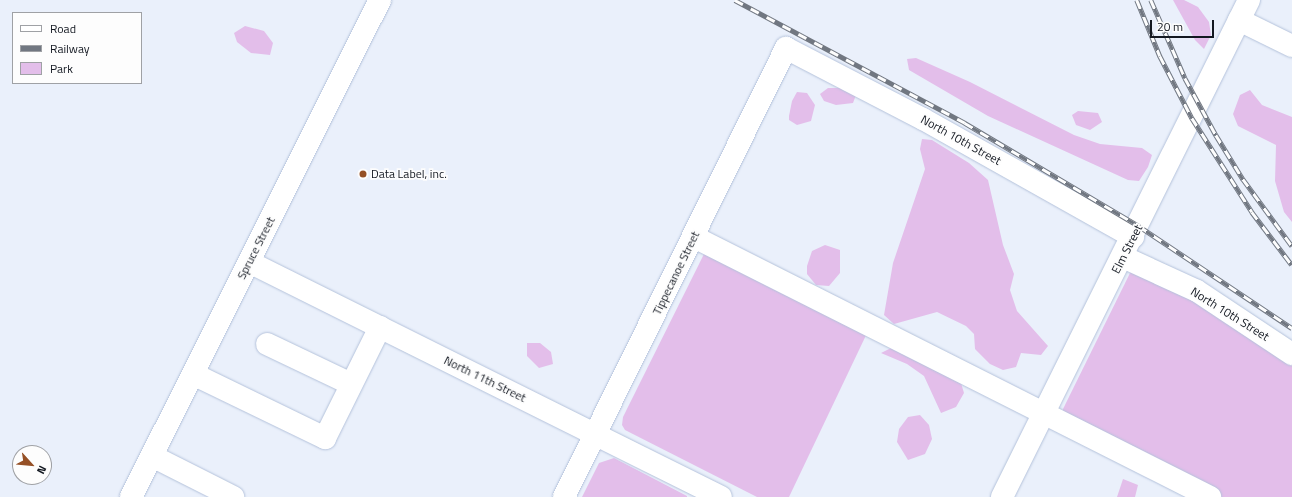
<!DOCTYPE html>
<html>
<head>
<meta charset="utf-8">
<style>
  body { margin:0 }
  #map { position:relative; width:1292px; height:497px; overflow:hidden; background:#eaf0fb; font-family:"Titillium Web",sans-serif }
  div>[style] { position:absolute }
  .green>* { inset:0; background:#e3beea }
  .roads { filter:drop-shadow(0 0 1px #b4c2db) drop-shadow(0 0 1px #b4c2db) }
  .minor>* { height:22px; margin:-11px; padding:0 11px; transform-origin:11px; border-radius:11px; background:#fff }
  .rail>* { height:4.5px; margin-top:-2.25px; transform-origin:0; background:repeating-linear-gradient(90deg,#fdfdfd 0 9px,#717781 0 18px); box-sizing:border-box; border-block:1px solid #717781 }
  .dots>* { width:11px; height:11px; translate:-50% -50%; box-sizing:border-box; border:2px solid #fdfdfd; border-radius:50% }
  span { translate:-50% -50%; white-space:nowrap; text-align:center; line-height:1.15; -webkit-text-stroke:3.5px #fdfdfd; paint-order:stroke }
  .street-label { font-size:12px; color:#131821 }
  .poi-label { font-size:12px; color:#131821 }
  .left { translate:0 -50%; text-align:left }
  .legend { position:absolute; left:12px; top:12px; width:130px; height:72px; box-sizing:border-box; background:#fdfdfd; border:1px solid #9fa1a5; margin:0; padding:5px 7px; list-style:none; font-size:12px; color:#131821 }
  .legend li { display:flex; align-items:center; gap:8px; height:20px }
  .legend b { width:20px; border:1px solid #9fa1a5 }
  .north { position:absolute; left:12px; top:445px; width:40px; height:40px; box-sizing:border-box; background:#fdfdfd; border:1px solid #9fa1a5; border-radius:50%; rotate:117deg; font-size:11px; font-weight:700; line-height:16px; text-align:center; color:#131821 }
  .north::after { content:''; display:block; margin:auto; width:14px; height:18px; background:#955026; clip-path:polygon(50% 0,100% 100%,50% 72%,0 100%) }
  .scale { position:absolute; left:1150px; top:20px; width:64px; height:18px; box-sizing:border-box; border:2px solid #131821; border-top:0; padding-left:5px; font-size:12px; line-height:14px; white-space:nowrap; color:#131821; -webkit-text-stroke:3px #fdfdfd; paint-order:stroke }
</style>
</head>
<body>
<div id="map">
  <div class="green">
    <i style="clip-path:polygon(1173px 0,1184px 0,1198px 7px,1209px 22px,1211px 35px,1204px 49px,1195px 40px)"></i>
    <i style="clip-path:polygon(245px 26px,264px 31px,273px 43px,270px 55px,251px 53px,237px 42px,234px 33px)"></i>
    <i style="clip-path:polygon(916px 58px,970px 82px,1074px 135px,1100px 144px,1142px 148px,1152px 155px,1148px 167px,1139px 181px,1128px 180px,988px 116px,909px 70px,907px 59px)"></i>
    <i style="clip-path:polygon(828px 88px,846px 88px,856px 95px,853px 103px,836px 105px,824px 101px,820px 94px)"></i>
    <i style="clip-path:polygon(1250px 90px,1262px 105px,1292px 117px,1292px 222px,1284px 212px,1275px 181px,1276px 145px,1238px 126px,1233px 114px,1240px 95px)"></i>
    <i style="clip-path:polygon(797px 92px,807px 93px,815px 105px,811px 121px,797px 125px,789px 120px,789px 116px,792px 101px)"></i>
    <i style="clip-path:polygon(1078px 111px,1098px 113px,1102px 122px,1090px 130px,1076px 125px,1072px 115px)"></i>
    <i style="clip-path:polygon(922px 139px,932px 140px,969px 163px,988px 180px,1003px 245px,1014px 274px,1010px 290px,1017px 311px,1048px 346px,1041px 355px,1021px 353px,1016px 367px,1003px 370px,990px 364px,975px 349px,974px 334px,966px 326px,937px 312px,894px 324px,884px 315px,893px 263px,925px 169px,920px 149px)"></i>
    <i style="clip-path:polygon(825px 245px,840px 250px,840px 273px,829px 286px,816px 285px,807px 274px,807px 266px,812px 251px)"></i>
    <i style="clip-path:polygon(705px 252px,869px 329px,789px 497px,757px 497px,625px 430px,622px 425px,623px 417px)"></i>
    <i style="clip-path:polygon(1131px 271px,1195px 297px,1292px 361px,1292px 497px,1220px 497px,1063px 414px,1063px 409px)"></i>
    <i style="clip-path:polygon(527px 343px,540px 343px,551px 352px,553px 364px,539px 368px,527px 356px)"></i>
    <i style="clip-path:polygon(891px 348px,961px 383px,964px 393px,956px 407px,941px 413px,924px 376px,907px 364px,881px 353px)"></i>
    <i style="clip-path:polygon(920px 415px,929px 425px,932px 439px,925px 454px,908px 460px,897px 442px,899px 429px,908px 417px)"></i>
    <i style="clip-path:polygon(614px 458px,687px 496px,687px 497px,582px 497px,599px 463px)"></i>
    <i style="clip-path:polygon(1123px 479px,1138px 485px,1135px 497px,1117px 497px)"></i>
  </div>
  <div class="roads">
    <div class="minor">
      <i style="left:1239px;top:20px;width:59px;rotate:26.1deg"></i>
      <i style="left:694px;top:237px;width:578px;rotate:26.74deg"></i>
      <i style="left:1123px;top:257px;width:81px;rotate:24.7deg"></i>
      <i style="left:1197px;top:291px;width:114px;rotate:33.6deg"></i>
      <i style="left:249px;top:262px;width:527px;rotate:26.47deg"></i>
      <i style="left:267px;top:344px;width:93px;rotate:25.5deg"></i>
      <i style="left:193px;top:374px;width:147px;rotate:25.9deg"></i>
      <i style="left:325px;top:438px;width:124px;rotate:-63.6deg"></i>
      <i style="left:152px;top:456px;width:91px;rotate:26.8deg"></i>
      <i style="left:131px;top:497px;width:556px;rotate:-63.39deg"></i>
      <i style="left:564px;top:497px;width:501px;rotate:-63.69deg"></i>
      <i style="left:786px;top:48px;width:154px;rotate:27.4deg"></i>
      <i style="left:923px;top:119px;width:241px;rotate:29.3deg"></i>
      <i style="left:1002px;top:497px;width:555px;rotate:-63.57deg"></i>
    </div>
  </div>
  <div class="rail">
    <i style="left:735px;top:0;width:261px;rotate:28.1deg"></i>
    <i style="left:965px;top:123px;width:202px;rotate:30.6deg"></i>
    <i style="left:1139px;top:226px;width:184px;rotate:33.7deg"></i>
    <i style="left:1137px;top:0;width:61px;rotate:67.7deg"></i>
    <i style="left:1160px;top:56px;width:70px;rotate:62.7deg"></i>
    <i style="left:1192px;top:118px;width:112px;rotate:57.4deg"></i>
    <i style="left:1252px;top:212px;width:66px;rotate:53deg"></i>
    <i style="left:1151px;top:0;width:85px;rotate:66.4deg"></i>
    <i style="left:1185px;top:78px;width:65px;rotate:61.5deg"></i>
    <i style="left:1216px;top:135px;width:52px;rotate:58.5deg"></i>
    <i style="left:1243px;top:179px;width:83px;rotate:53.8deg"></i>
  </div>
  <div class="dots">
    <i style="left:363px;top:174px;background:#955026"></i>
  </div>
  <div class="street-label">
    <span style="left:961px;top:140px;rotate:29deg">North 10th Street</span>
    <span style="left:256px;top:248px;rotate:-63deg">Spruce Street</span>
    <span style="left:1127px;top:249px;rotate:-63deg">Elm Street</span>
    <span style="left:676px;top:273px;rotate:-64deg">Tippecanoe Street</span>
    <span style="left:1230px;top:314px;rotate:32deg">North 10th Street</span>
    <span style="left:485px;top:379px;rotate:26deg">North 11th Street</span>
  </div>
  <div class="poi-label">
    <span class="left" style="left:371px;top:174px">Data Label, inc.</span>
  </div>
  <ul class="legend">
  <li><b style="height:5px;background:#fff"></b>Road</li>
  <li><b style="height:5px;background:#717781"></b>Railway</li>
  <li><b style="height:11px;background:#e3beea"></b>Park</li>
  </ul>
  <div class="north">N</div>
  <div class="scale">20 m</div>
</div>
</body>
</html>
